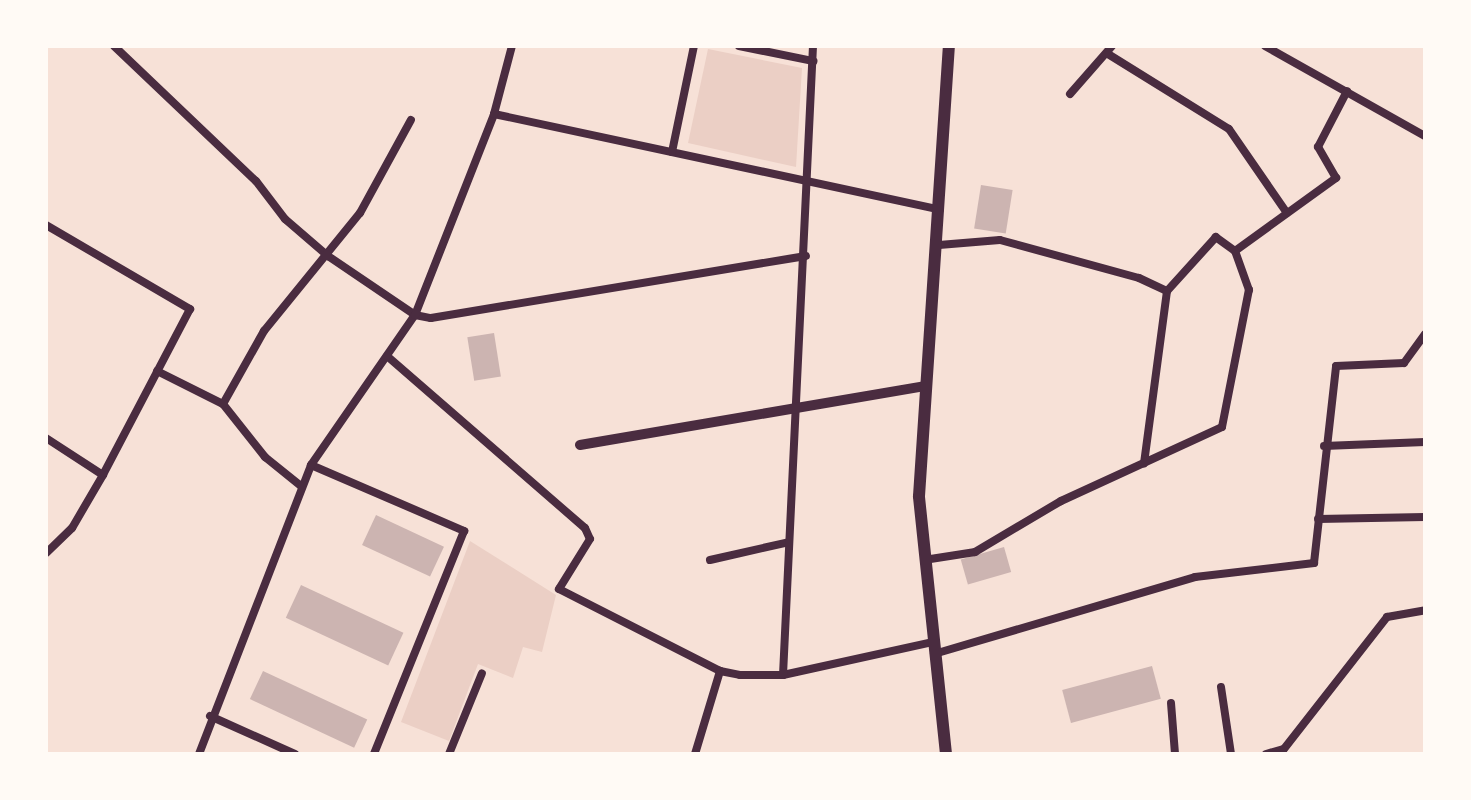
<!DOCTYPE html>
<html>
<head>
<meta charset="utf-8">
<style>
  body { margin:0 }
  #map { position:relative; width:1471px; height:800px; overflow:hidden; background:#f7e1d7; font-family:Commissioner,sans-serif }
  div>[style] { position:absolute }
  .green>* { inset:0; background:#ebcfc5 }
  .building>* { inset:0; background:#ccb4b1; transform-origin:0 0 }
  .minor>* { height:8px; margin:-4px; padding:0 4px; transform-origin:4px; border-radius:4px; background:#4a2c40 }
  .tertiary>* { height:10px; margin:-5px; padding:0 5px; transform-origin:5px; border-radius:5px; background:#4a2c40 }
  .secondary>* { height:12px; margin:-6px; padding:0 6px; transform-origin:6px; border-radius:6px; background:#4a2c40 }
  span { translate:-50% -50%; white-space:nowrap; text-align:center; line-height:1.15; -webkit-text-stroke:8px #fffaf5; paint-order:stroke }
  .frame { position:absolute; inset:0; border:48px solid #fffaf5; pointer-events:none }
</style>
</head>
<body>
<div id="map">
  <div class="green">
    <i style="clip-path:polygon(708px 49px,802px 68px,796px 167px,688px 143px)"></i>
    <i style="clip-path:polygon(470px 541px,556px 595px,542px 652px,523px 647px,513px 678px,478px 664px,449px 741px,401px 722px)"></i>
  </div>
  <div class="building">
    <i style="left:981px;top:185px;width:32px;height:44px;rotate:9deg"></i>
    <i style="left:494px;top:333px;width:44px;height:27px;rotate:81deg"></i>
    <i style="left:376px;top:515px;width:75px;height:33px;rotate:25deg"></i>
    <i style="left:1004px;top:547px;width:26px;height:45px;rotate:74deg"></i>
    <i style="left:301px;top:585px;width:113px;height:36px;rotate:25deg"></i>
    <i style="left:1152px;top:666px;width:34px;height:93px;rotate:75deg"></i>
    <i style="left:263px;top:671px;width:115px;height:31px;rotate:25deg"></i>
  </div>
  <div class="minor">
    <i style="left:114px;top:46px;width:196px;rotate:43.6deg"></i>
    <i style="left:256px;top:181px;width:48px;rotate:52.7deg"></i>
    <i style="left:285px;top:219px;width:57px;rotate:40.7deg"></i>
    <i style="left:328px;top:256px;width:105px;rotate:34.1deg"></i>
    <i style="left:415px;top:315px;width:16px;rotate:11deg"></i>
    <i style="left:431px;top:318px;width:380px;rotate:-9.4deg"></i>
    <i style="left:739px;top:46px;width:76px;rotate:11.5deg"></i>
    <i style="left:1265px;top:46px;width:184px;rotate:29.4deg"></i>
    <i style="left:1108px;top:54px;width:142px;rotate:31.8deg"></i>
    <i style="left:1229px;top:129px;width:102px;rotate:55.4deg"></i>
    <i style="left:1070px;top:94px;width:64px;rotate:-48.8deg"></i>
    <i style="left:494px;top:114px;width:456px;rotate:12.1deg"></i>
    <i style="left:672px;top:152px;width:108px;rotate:-78.3deg"></i>
    <i style="left:46px;top:225px;width:167px;rotate:30.3deg"></i>
    <i style="left:190px;top:309px;width:187px;rotate:117.7deg"></i>
    <i style="left:103px;top:475px;width:61px;rotate:120.3deg"></i>
    <i style="left:72px;top:528px;width:36px;rotate:136deg"></i>
    <i style="left:939px;top:245px;width:61px;rotate:-4.7deg"></i>
    <i style="left:1000px;top:240px;width:144px;rotate:15.3deg"></i>
    <i style="left:1139px;top:278px;width:31px;rotate:25deg"></i>
    <i style="left:1167px;top:291px;width:174px;rotate:97.6deg"></i>
    <i style="left:1235px;top:251px;width:125px;rotate:-35.9deg"></i>
    <i style="left:1336px;top:178px;width:36px;rotate:-120deg"></i>
    <i style="left:1318px;top:147px;width:63px;rotate:-62.6deg"></i>
    <i style="left:387px;top:356px;width:262px;rotate:41deg"></i>
    <i style="left:585px;top:528px;width:12px;rotate:66deg"></i>
    <i style="left:590px;top:539px;width:59px;rotate:121.8deg"></i>
    <i style="left:559px;top:589px;width:181px;rotate:27deg"></i>
    <i style="left:720px;top:671px;width:20px;rotate:11deg"></i>
    <i style="left:740px;top:675px;width:43px"></i>
    <i style="left:783px;top:675px;width:154px;rotate:-12.4deg"></i>
    <i style="left:157px;top:371px;width:74px;rotate:26.6deg"></i>
    <i style="left:223px;top:404px;width:68px;rotate:51.6deg"></i>
    <i style="left:265px;top:457px;width:46px;rotate:38.9deg"></i>
    <i style="left:223px;top:404px;width:84px;rotate:-60.7deg"></i>
    <i style="left:264px;top:331px;width:152px;rotate:-50.9deg"></i>
    <i style="left:360px;top:213px;width:106px;rotate:-61.3deg"></i>
    <i style="left:46px;top:438px;width:68px;rotate:33deg"></i>
    <i style="left:1324px;top:446px;width:101px;rotate:-2.3deg"></i>
    <i style="left:311px;top:465px;width:167px;rotate:23.3deg"></i>
    <i style="left:464px;top:531px;width:240px;rotate:112deg"></i>
    <i style="left:1318px;top:519px;width:107px;rotate:-1.1deg"></i>
    <i style="left:710px;top:560px;width:81px;rotate:-12.8deg"></i>
    <i style="left:924px;top:560px;width:52px;rotate:-8.9deg"></i>
    <i style="left:975px;top:552px;width:100px;rotate:-30.7deg"></i>
    <i style="left:1061px;top:501px;width:177px;rotate:-24.7deg"></i>
    <i style="left:1222px;top:427px;width:140px;rotate:-78.9deg"></i>
    <i style="left:1249px;top:290px;width:41px;rotate:-109.7deg"></i>
    <i style="left:1235px;top:251px;width:24px;rotate:-144deg"></i>
    <i style="left:1216px;top:237px;width:73px;rotate:132.2deg"></i>
    <i style="left:934px;top:654px;width:272px;rotate:-16.4deg"></i>
    <i style="left:1195px;top:577px;width:120px;rotate:-6.7deg"></i>
    <i style="left:1314px;top:563px;width:198px;rotate:-83.6deg"></i>
    <i style="left:1336px;top:366px;width:68px;rotate:-2.5deg"></i>
    <i style="left:1404px;top:363px;width:36px;rotate:-54deg"></i>
    <i style="left:783px;top:675px;width:630px;rotate:-87.27deg"></i>
    <i style="left:1221px;top:687px;width:68px;rotate:81.5deg"></i>
    <i style="left:1171px;top:703px;width:51px;rotate:85.5deg"></i>
    <i style="left:210px;top:716px;width:93px;rotate:24.1deg"></i>
    <i style="left:199px;top:754px;width:310px;rotate:-68.8deg"></i>
    <i style="left:311px;top:465px;width:183px;rotate:-55.3deg"></i>
    <i style="left:415px;top:315px;width:216px;rotate:-68.5deg"></i>
    <i style="left:494px;top:114px;width:70px;rotate:-75.2deg"></i>
    <i style="left:449px;top:754px;width:87px;rotate:-67.8deg"></i>
    <i style="left:695px;top:754px;width:87px;rotate:-73.2deg"></i>
    <i style="left:1266px;top:754px;width:18px;rotate:-16deg"></i>
    <i style="left:1280px;top:754px;width:174px;rotate:-52deg"></i>
    <i style="left:1387px;top:617px;width:39px;rotate:-10deg"></i>
  </div>
  <div class="tertiary">
    <i style="left:580px;top:445px;width:351px;rotate:-9.7deg"></i>
  </div>
  <div class="secondary">
    <i style="left:946px;top:754px;width:259px;rotate:-96deg"></i>
    <i style="left:919px;top:496px;width:451px;rotate:-86.2deg"></i>
  </div>
  <div class="frame"></div>
</div>
</body>
</html>
